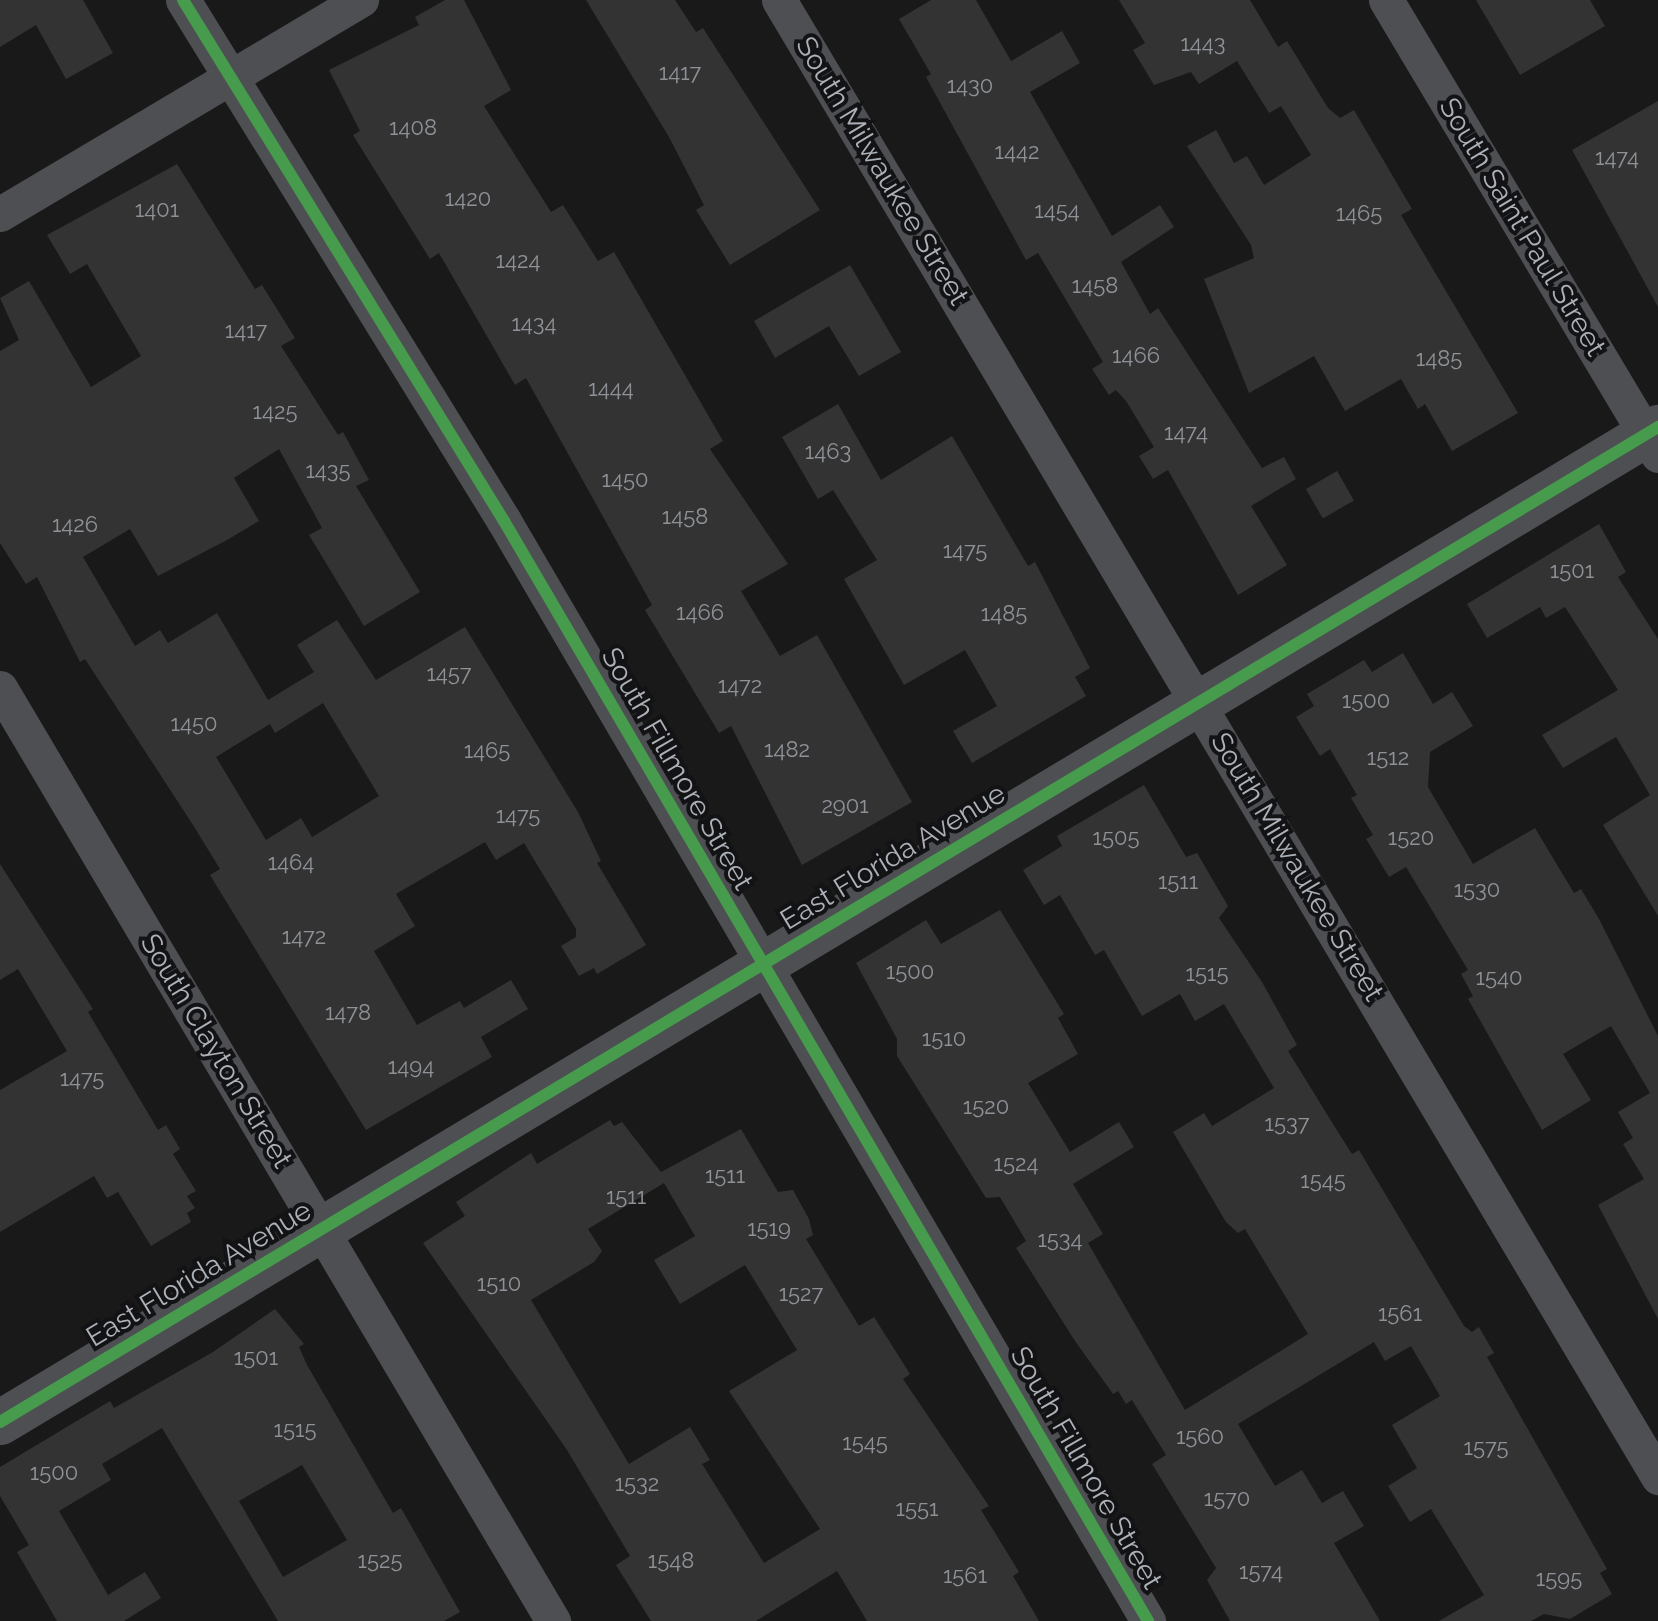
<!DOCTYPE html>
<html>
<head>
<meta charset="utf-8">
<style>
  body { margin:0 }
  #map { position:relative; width:1658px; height:1621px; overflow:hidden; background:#191919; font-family:Raleway,sans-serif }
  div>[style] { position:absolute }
  .building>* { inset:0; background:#333334; transform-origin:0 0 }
  .minor>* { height:35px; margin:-17.5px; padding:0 17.5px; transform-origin:17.5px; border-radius:17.5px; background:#4e4f52 }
  .tertiary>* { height:45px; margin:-22.5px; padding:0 22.5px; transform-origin:22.5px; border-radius:22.5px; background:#4e4f52 }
  .cycleway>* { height:12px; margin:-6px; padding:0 6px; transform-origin:6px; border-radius:6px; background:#469c4c }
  span { translate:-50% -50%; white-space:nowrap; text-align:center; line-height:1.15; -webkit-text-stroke:8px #131315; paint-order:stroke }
  .number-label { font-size:22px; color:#8e9297 }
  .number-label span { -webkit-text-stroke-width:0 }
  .street-label { font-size:28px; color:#acb1b8 }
</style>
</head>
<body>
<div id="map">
  <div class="building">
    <i style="clip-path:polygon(0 0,83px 0,113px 53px,66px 79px,36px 25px,0 47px)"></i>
    <i style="clip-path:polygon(445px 0,464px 0,511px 90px,484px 106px,551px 212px,563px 205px,598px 261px,614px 252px,723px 441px,710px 449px,788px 564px,741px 591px,780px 656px,817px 635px,912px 802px,802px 865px,731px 726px,719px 733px,645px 610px,652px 605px,526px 378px,515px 385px,439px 253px,430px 259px,353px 135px,360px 131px,329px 70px,419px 25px,415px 17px)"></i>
    <i style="clip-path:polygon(586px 0,675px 0,696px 32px,703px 28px,820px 210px,730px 265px,696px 210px,704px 205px,669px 137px)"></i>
    <i style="clip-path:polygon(931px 0,976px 0,1011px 61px,1062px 31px,1080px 63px,1030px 92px,1112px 236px,1160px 205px,1174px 227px,1121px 262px,1150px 314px,1158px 308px,1262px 468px,1284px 457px,1296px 479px,1251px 506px,1287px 565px,1238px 595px,1168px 470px,1153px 479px,1139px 456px,1154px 447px,1126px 401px,1116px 390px,1109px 395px,1092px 369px,1103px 362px,1038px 253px,1026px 260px,926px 77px,931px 74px,899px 19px)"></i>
    <i style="clip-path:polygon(1119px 0,1250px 0,1278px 47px,1287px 41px,1328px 108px,1340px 118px,1354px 110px,1412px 209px,1401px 215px,1518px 413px,1452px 451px,1425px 404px,1418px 409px,1401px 379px,1345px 411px,1314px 356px,1249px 393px,1204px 279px,1254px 258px,1251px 245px,1187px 146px,1216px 130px,1234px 163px,1247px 156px,1264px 185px,1311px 155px,1281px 106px,1269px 113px,1237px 61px,1199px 84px,1191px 72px,1154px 85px,1133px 50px,1145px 43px)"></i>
    <i style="clip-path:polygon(1476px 0,1590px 0,1605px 26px,1520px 75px)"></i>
    <i style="clip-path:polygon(1658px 101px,1658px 307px,1572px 150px)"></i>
    <i style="clip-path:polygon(evenodd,177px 164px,255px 289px,262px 285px,295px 338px,281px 346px,338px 435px,343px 432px,369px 480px,356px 486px,420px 592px,364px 626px,309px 535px,322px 528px,279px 449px,234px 478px,259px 521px,227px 540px,158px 576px,130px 529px,83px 557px,135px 646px,160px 630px,168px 643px,217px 613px,268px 700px,314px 672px,297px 645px,337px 620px,376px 680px,465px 627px,578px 812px,601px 861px,597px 863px,646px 945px,597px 974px,594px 968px,579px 976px,561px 946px,576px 937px,576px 929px,524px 843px,496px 860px,485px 842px,396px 894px,415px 926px,374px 951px,417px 1025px,460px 1001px,464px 1008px,511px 980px,528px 1009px,481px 1037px,492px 1057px,366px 1130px,210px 875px,220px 869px,193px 825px,85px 659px,80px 662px,37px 577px,26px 584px,0 543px,0 351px,19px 340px,0 298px,29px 281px,91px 387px,141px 356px,87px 264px,70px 274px,47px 235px,177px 164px,323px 703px,379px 796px,312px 837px,301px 818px,266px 840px,216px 757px,270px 724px,275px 733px,323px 703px)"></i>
    <i style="clip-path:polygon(850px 265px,901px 352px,859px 376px,829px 326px,775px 358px,754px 321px)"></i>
    <i style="clip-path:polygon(838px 404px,881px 480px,952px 436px,1028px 566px,1035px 562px,1090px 668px,1075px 677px,1086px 696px,972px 763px,953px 731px,997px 706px,965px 650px,904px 685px,844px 579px,877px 560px,833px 490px,818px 499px,782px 437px)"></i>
    <i style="left:1337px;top:471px;width:34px;height:36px;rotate:60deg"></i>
    <i style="clip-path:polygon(1599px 524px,1626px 572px,1618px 577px,1658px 639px,1658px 916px,1603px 825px,1650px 795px,1616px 737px,1563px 768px,1542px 735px,1618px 690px,1565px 607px,1546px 618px,1540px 607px,1487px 638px,1467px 604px)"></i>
    <i style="clip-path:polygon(1403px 653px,1433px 704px,1452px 692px,1473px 726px,1430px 752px,1428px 787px,1473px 864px,1535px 828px,1574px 893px,1581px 889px,1599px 919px,1658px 1036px,1658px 1319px,1598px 1205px,1644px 1179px,1623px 1144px,1633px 1138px,1618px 1112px,1650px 1093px,1611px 1026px,1563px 1054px,1591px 1100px,1542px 1130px,1468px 999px,1473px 996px,1461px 974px,1468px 970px,1406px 867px,1389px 877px,1366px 839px,1373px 835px,1351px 798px,1357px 795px,1330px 749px,1320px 756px,1296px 717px,1314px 706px,1307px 694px,1364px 660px,1372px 672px)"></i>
    <i style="clip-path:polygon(1144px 785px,1186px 857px,1197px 853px,1228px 906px,1219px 918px,1262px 982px,1297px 1045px,1288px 1051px,1338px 1132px,1352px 1154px,1359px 1150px,1464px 1326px,1472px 1332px,1479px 1327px,1494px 1353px,1487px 1357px,1607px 1569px,1600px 1573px,1612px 1594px,1570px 1619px,1544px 1614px,1531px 1621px,1439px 1621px,1484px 1595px,1431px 1509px,1410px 1522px,1388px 1486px,1417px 1468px,1392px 1425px,1440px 1396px,1411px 1346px,1385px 1361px,1374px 1342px,1238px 1424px,1275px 1486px,1302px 1470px,1322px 1503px,1343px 1491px,1364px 1526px,1334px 1543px,1380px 1621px,1230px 1621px,1207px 1580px,1216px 1568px,1152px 1464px,1166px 1455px,1132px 1400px,1126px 1404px,1118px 1391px,1113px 1394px,1075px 1341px,1016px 1248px,1026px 1241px,1000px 1197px,986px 1198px,897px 1056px,897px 1039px,856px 963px,926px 920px,941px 944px,1000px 910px,1064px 1014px,1058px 1018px,1078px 1054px,1028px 1083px,1070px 1152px,1119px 1122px,1134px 1147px,1073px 1184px,1103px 1234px,1088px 1243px,1185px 1410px,1308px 1334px,1245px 1229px,1238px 1233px,1226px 1222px,1173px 1132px,1204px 1113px,1212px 1126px,1274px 1088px,1224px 1004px,1195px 1021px,1180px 994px,1142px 1016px,1104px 950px,1095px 955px,1060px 895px,1044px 905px,1023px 870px,1062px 846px,1057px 836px)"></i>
    <i style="clip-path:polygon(0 864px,93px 1009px,88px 1012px,158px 1130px,166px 1125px,180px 1149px,173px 1154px,196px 1191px,187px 1196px,195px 1208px,187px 1213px,191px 1222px,151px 1246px,118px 1192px,107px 1198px,94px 1176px,0 1232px,0 1090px,67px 1051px,18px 969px,0 980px)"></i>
    <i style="clip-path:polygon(evenodd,610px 1120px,614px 1126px,622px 1122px,661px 1172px,741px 1129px,778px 1192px,793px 1190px,809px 1219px,813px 1235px,806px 1239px,859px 1326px,874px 1317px,910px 1374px,903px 1379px,989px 1506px,981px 1510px,1019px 1572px,1013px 1576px,1039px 1621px,867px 1621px,837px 1571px,756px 1621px,651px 1621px,616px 1565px,630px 1556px,567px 1450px,423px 1243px,465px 1216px,456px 1202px,531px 1153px,537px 1164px,610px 1120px,664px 1183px,695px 1236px,654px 1260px,680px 1304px,745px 1265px,797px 1350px,729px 1391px,820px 1529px,764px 1563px,702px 1464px,710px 1460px,690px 1427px,629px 1464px,531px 1300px,594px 1262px,602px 1251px,588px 1229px,664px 1183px)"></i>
    <i style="clip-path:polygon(evenodd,275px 1309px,304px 1344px,299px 1347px,307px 1365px,393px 1513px,401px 1508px,460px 1612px,444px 1621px,278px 1621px,162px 1428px,102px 1464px,111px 1480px,59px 1511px,108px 1595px,145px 1572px,161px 1598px,124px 1621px,57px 1621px,17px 1552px,29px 1545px,0 1496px,0 1467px,110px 1401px,114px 1408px,213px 1352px,275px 1309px,302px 1465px,347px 1540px,283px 1577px,239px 1501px,302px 1465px)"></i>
  </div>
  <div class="minor">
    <i style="left:183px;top:0;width:612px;rotate:58.36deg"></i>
    <i style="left:504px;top:521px;width:1275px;rotate:59.65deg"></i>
    <i style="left:779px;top:0;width:1719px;rotate:59.24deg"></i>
    <i style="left:1386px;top:0;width:530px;rotate:59.13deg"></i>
    <i style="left:0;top:214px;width:420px;rotate:-30.7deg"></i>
    <i style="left:0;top:688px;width:1085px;rotate:59.34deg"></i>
  </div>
  <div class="tertiary">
    <i style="left:0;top:1422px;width:1934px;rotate:-30.97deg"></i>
  </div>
  <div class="cycleway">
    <i style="left:183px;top:0;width:612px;rotate:58.36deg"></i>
    <i style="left:504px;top:521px;width:1275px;rotate:59.65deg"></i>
    <i style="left:0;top:1422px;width:1934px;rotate:-30.97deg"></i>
  </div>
  <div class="number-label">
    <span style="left:1203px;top:44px">1443</span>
    <span style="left:680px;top:73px">1417</span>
    <span style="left:970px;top:86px">1430</span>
    <span style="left:413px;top:128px">1408</span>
    <span style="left:1017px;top:152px">1442</span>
    <span style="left:1617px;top:158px">1474</span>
    <span style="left:468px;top:199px">1420</span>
    <span style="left:157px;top:210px">1401</span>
    <span style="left:1057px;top:211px">1454</span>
    <span style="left:1359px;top:214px">1465</span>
    <span style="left:518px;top:261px">1424</span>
    <span style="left:1095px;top:286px">1458</span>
    <span style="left:534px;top:324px">1434</span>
    <span style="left:246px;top:331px">1417</span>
    <span style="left:1136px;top:356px">1466</span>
    <span style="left:1439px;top:359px">1485</span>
    <span style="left:611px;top:389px">1444</span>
    <span style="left:275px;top:412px">1425</span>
    <span style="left:1186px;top:433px">1474</span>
    <span style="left:828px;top:452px">1463</span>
    <span style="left:328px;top:471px">1435</span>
    <span style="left:625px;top:480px">1450</span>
    <span style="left:685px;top:517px">1458</span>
    <span style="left:75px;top:525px">1426</span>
    <span style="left:965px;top:551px">1475</span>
    <span style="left:1572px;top:571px">1501</span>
    <span style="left:700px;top:613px">1466</span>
    <span style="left:1004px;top:614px">1485</span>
    <span style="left:449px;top:674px">1457</span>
    <span style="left:740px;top:686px">1472</span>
    <span style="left:1366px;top:701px">1500</span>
    <span style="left:194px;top:724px">1450</span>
    <span style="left:787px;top:750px">1482</span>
    <span style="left:487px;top:751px">1465</span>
    <span style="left:1388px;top:758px">1512</span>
    <span style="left:845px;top:806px">2901</span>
    <span style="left:518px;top:816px">1475</span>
    <span style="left:1116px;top:838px">1505</span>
    <span style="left:1411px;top:838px">1520</span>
    <span style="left:291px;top:863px">1464</span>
    <span style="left:1178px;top:882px">1511</span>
    <span style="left:1477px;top:890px">1530</span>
    <span style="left:304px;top:937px">1472</span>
    <span style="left:910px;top:972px">1500</span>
    <span style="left:1207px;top:974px">1515</span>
    <span style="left:1499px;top:978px">1540</span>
    <span style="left:348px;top:1013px">1478</span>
    <span style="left:944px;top:1039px">1510</span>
    <span style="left:411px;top:1067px">1494</span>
    <span style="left:82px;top:1079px">1475</span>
    <span style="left:986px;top:1107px">1520</span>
    <span style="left:1287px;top:1124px">1537</span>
    <span style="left:1016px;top:1164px">1524</span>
    <span style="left:725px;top:1176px">1511</span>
    <span style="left:1323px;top:1181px">1545</span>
    <span style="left:626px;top:1197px">1511</span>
    <span style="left:769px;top:1229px">1519</span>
    <span style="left:1060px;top:1240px">1534</span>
    <span style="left:499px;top:1284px">1510</span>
    <span style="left:801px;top:1294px">1527</span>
    <span style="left:1400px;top:1314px">1561</span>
    <span style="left:256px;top:1358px">1501</span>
    <span style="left:295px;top:1430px">1515</span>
    <span style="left:1200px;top:1437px">1560</span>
    <span style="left:865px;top:1443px">1545</span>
    <span style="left:1486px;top:1448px">1575</span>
    <span style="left:54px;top:1473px">1500</span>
    <span style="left:637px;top:1484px">1532</span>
    <span style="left:1227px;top:1499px">1570</span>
    <span style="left:917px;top:1509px">1551</span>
    <span style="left:380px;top:1561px">1525</span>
    <span style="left:671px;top:1561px">1548</span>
    <span style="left:1261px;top:1572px">1574</span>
    <span style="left:965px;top:1576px">1561</span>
    <span style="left:1559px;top:1579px">1595</span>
  </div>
  <div class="street-label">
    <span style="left:882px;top:171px;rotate:59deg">South Milwaukee Street</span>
    <span style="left:1522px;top:227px;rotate:59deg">South Saint Paul Street</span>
    <span style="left:677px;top:769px;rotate:60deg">South Fillmore Street</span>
    <span style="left:893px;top:857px;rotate:-31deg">East Florida Avenue</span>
    <span style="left:1297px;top:867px;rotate:59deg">South Milwaukee Street</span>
    <span style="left:216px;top:1051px;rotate:59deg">South Clayton Street</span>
    <span style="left:199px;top:1274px;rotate:-31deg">East Florida Avenue</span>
    <span style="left:1086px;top:1468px;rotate:60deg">South Fillmore Street</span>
  </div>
</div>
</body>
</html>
